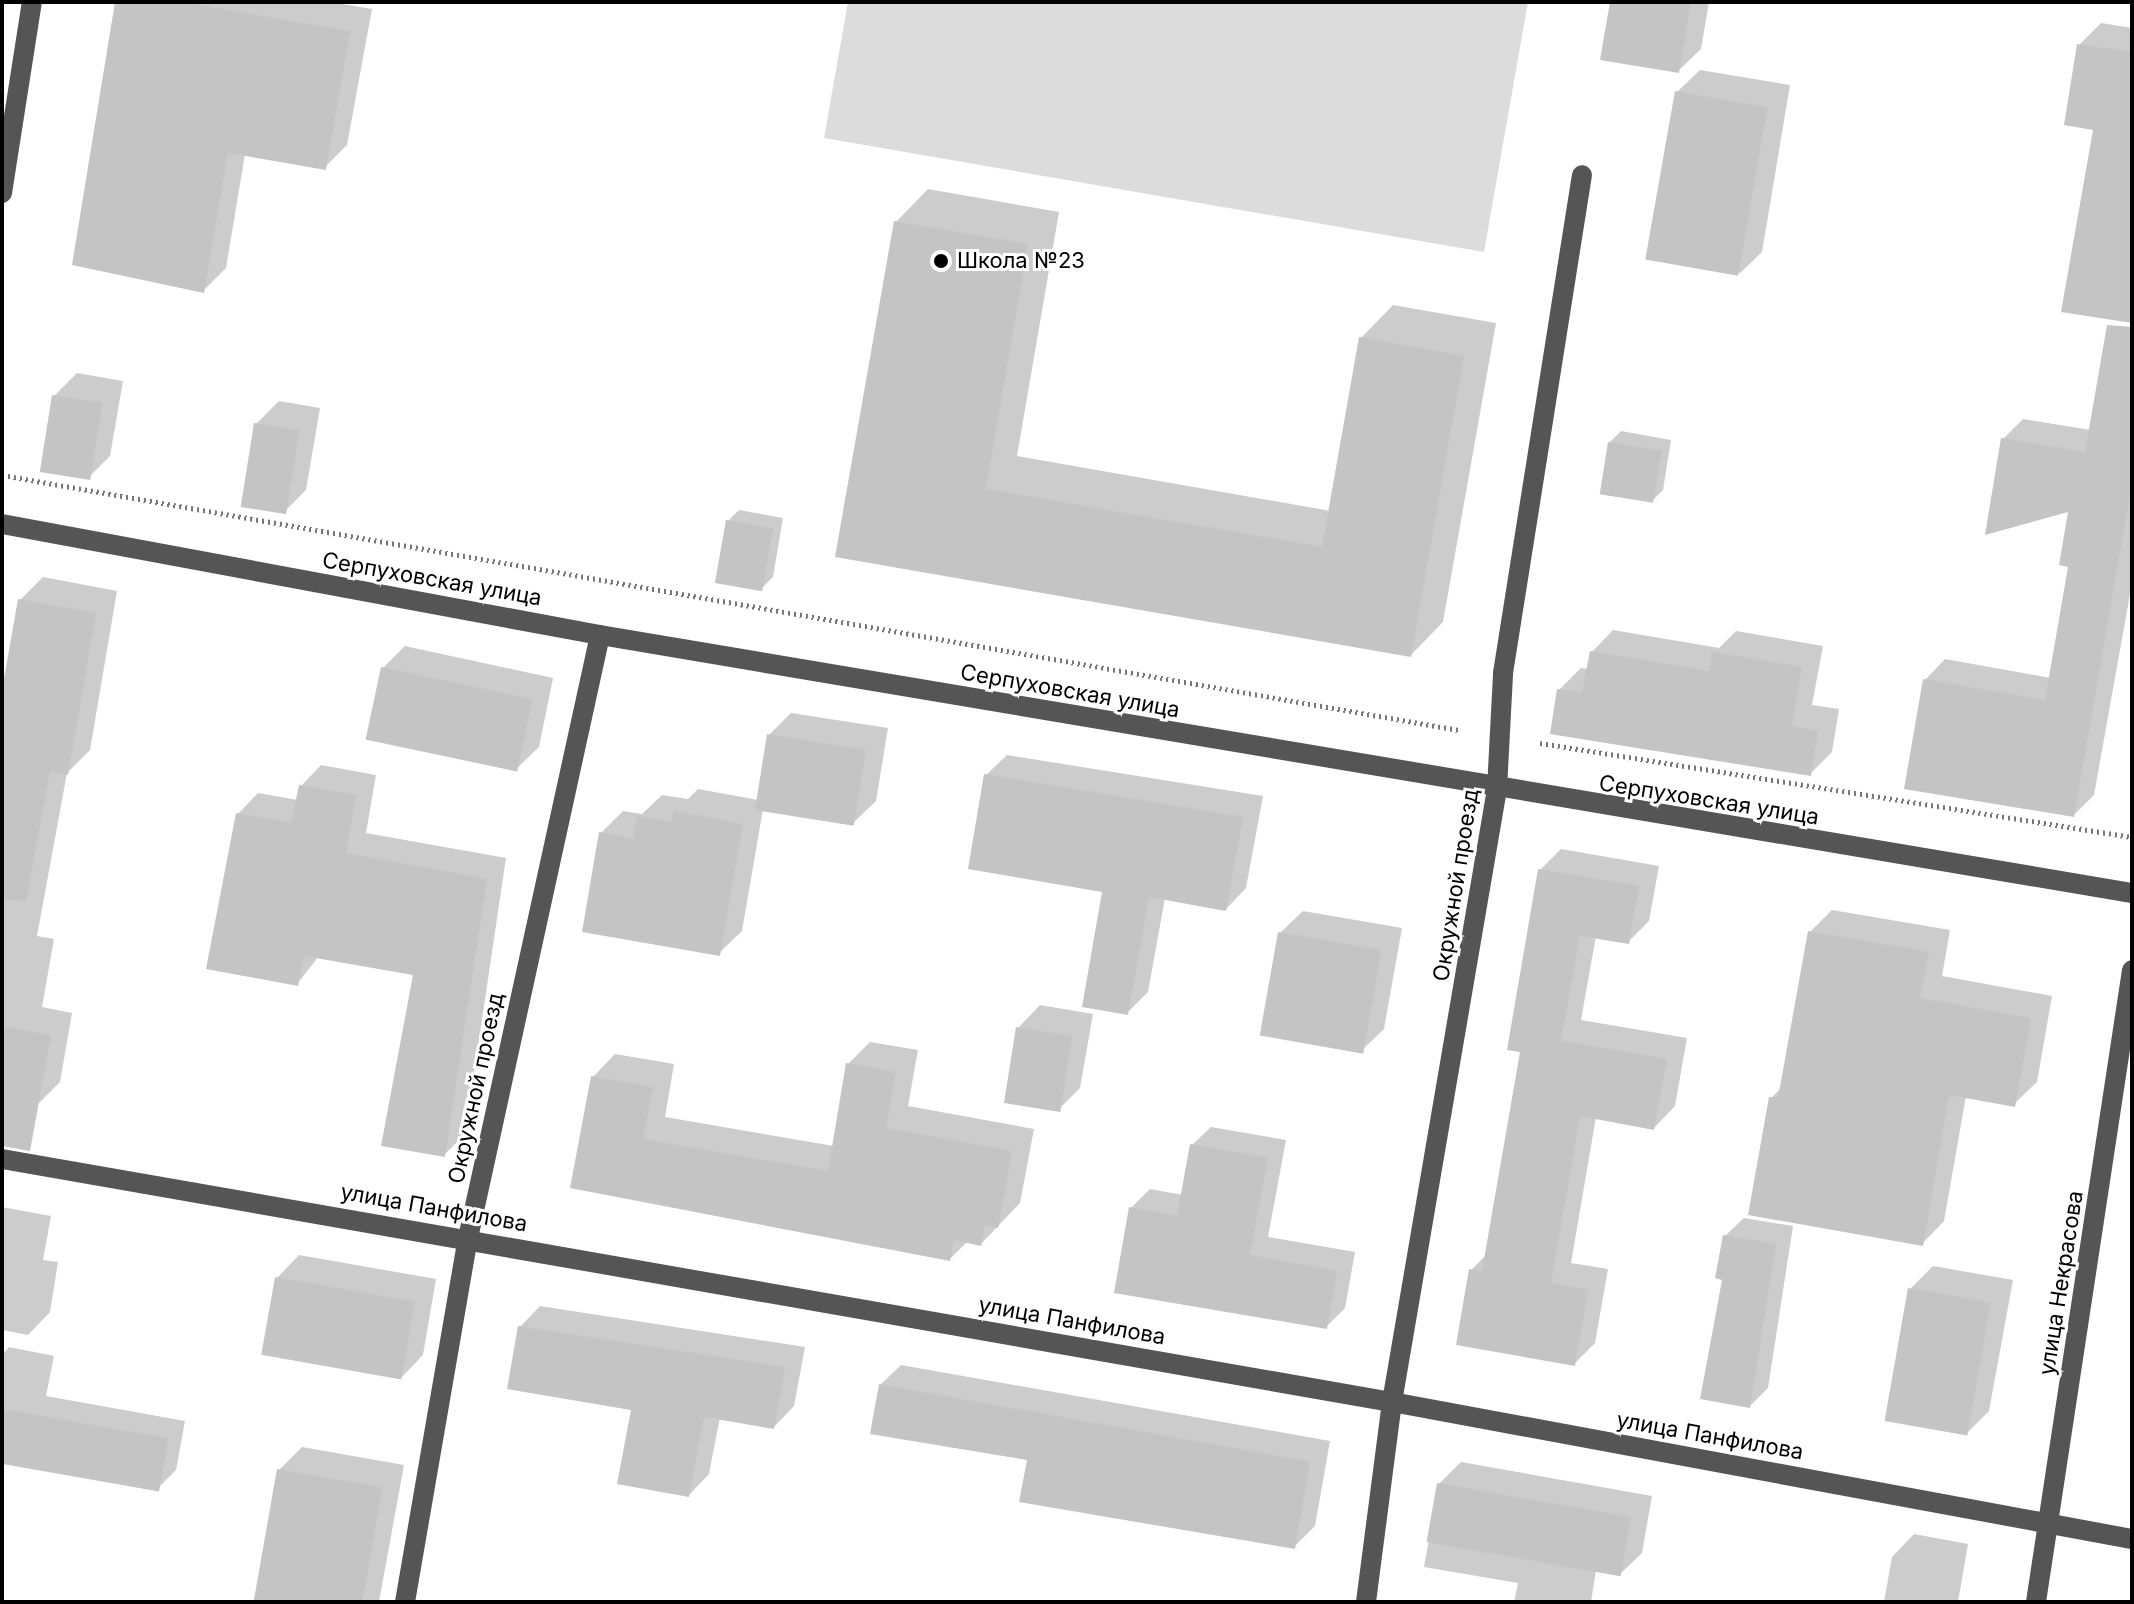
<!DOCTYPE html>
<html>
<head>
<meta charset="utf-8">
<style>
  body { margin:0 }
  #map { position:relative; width:2134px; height:1604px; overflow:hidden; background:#fff; font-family:Inter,sans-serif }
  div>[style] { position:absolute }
  .green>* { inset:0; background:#dcdcdc }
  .shadow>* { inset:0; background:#0003 }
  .building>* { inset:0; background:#c4c4c4; transform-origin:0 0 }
  .path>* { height:5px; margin-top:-2.5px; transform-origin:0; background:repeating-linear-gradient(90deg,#777 0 2px,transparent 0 6px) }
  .minor>* { height:20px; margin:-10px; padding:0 10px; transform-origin:10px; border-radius:10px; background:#555 }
  .dots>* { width:22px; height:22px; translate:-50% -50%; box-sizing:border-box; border:4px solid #fff; border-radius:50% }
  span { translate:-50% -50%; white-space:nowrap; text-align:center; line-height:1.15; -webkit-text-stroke:6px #fff; paint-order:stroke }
  .poi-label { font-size:22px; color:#000 }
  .left { translate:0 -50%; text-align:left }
  .street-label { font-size:22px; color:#000 }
  .frame { position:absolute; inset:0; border:4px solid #000; pointer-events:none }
</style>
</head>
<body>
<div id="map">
  <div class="green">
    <i style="clip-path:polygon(848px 2px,1528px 2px,1484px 252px,824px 138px)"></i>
  </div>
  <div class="shadow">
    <i style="clip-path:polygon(115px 2px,331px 2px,372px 9px,347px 145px,325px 167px,245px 154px,226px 268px,203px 291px)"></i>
    <i style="clip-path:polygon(1612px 2px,1709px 2px,1701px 49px,1678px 71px)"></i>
    <i style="clip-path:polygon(2101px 23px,2132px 28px,2132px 321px,2079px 45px)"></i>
    <i style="clip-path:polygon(1700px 70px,1790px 85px,1762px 252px,1739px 274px,1677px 92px)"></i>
    <i style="clip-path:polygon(928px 189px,1059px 212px,1017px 456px,1331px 511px,1361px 338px,1393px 305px,1496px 323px,1443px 622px,1411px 655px,837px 555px,896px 222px)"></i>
    <i style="clip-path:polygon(77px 373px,123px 381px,110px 456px,88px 478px,54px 396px)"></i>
    <i style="clip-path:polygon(2132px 391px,2132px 583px,2094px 795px,2074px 815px,1925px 680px,1945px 659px,2051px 678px,2070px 565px,2070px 510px,2003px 439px,2023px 419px,2091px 430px)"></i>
    <i style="clip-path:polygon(279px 401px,320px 408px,306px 490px,284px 512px,256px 424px)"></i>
    <i style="clip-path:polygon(1621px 431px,1671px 440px,1663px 490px,1652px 501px,1610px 442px)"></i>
    <i style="clip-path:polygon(739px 510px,783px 518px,773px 577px,762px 588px,728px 521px)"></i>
    <i style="clip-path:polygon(43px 577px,117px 591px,90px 750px,67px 773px,37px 936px,54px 939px,42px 1007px,72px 1013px,60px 1082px,37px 1105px,2px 1099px,2px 695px,20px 600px)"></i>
    <i style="clip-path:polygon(1613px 630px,1719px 648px,1736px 631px,1823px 646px,1812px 705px,1839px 709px,1832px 752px,1810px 774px,1559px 690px,1581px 668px,1589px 669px,1592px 652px)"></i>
    <i style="clip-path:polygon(405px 646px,553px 678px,539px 747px,516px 769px,383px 668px)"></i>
    <i style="clip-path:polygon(791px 713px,888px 728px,876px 801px,853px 823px,763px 809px,742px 931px,719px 953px,601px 833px,623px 811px,642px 814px,662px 795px,688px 799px,698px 789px,758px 800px,769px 735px)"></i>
    <i style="clip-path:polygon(1007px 755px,1263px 796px,1246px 888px,1226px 909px,1165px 898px,1148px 992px,1127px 1013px,1105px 891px,986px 775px)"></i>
    <i style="clip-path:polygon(321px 765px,376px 775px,366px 833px,506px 858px,465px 1134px,444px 1155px,415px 973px,319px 956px,297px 984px,238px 814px,258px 793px,298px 800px,301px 786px)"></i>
    <i style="clip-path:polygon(1561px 849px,1659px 866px,1649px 921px,1628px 942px,1596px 936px,1581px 1020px,1687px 1038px,1675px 1106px,1654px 1128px,1596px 1117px,1571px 1263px,1608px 1269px,1595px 1343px,1574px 1364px,1471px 1270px,1486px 1255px,1523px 1050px,1540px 870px)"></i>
    <i style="clip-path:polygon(1832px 910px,1950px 930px,1942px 976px,2052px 996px,2037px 1082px,2014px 1104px,1966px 1096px,1944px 1221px,1922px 1244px,1771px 1098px,1782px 1087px,1810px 932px)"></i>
    <i style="clip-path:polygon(1303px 911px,1402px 928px,1384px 1029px,1361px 1051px,1280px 933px)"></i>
    <i style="clip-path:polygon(1040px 1005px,1093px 1014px,1080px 1088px,1057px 1111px,1018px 1028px)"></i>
    <i style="clip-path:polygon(870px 1042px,918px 1050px,908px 1106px,1034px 1129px,1020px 1203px,981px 1244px,968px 1241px,950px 1259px,573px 1187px,593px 1077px,615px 1054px,674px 1064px,665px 1117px,834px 1146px,848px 1064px)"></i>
    <i style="clip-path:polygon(1211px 1127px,1286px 1140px,1268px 1237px,1355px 1252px,1345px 1308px,1326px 1327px,1131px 1208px,1150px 1189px,1183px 1195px,1192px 1145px)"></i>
    <i style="clip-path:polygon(2px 1207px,51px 1216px,43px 1260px,58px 1262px,50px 1312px,28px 1335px,2px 1330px)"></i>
    <i style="clip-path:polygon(1744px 1218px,1793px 1226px,1768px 1388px,1750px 1406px,1725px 1278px,1725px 1236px)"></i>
    <i style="clip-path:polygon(299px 1255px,436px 1279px,423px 1355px,401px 1378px,277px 1278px)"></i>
    <i style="clip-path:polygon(1933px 1266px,2013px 1280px,1989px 1411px,1967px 1433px,1910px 1289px)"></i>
    <i style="clip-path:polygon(540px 1306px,805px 1347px,794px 1406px,774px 1427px,720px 1417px,709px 1474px,689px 1495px,633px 1409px,520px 1327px)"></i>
    <i style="clip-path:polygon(9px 1347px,54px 1356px,46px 1396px,185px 1421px,176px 1470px,158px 1488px,2px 1460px,2px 1355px)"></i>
    <i style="clip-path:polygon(901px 1365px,1330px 1441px,1315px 1526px,1295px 1546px,1029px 1459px,880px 1385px)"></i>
    <i style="clip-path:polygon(302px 1447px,404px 1465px,379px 1602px,256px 1602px,279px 1470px)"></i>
    <i style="clip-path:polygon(1461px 1462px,1652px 1496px,1642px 1553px,1620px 1574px,1596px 1570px,1591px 1602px,1514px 1602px,1518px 1583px,1424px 1567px,1439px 1484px)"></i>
    <i style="clip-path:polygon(1914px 1534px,1968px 1544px,1958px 1602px,1884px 1602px,1892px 1557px)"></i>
  </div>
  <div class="building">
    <i style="clip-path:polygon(115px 2px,182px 2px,350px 31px,326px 170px,228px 153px,204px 293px,72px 265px)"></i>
    <i style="clip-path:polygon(1610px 2px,1691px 2px,1679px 73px,1600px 60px)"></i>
    <i style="clip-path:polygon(2077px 44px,2132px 52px,2132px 323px,2061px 312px,2093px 130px,2064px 125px)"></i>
    <i style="left:1675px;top:91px;width:94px;height:171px;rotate:10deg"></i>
    <i style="clip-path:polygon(894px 221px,1028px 244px,986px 489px,1322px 547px,1359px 337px,1464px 356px,1411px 657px,835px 557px)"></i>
    <i style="clip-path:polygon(2107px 325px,2132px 327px,2132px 483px,2074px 817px,1904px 789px,1923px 679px,2045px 700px,2068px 567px,2059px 565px,2068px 512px,1985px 535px,2001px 438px,2085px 452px)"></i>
    <i style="left:52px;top:395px;width:51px;height:78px;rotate:9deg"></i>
    <i style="left:254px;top:423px;width:46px;height:85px;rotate:9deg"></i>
    <i style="left:1608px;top:442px;width:54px;height:53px;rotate:9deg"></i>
    <i style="left:726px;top:520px;width:48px;height:64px;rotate:10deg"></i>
    <i style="clip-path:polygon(18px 599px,96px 613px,68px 775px,50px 771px,26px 901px,2px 899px,2px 690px)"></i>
    <i style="clip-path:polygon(1590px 651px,1709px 671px,1712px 652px,1802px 667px,1792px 726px,1818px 731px,1811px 776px,1550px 734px,1557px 689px,1582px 692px)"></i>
    <i style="left:381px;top:667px;width:155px;height:74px;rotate:12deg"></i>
    <i style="left:767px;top:734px;width:100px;height:77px;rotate:9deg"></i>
    <i style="clip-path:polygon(984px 774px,1243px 817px,1226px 911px,1149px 897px,1128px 1015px,1082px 1007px,1102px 892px,968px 869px)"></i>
    <i style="clip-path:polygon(299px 785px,356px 795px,346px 853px,487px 879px,445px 1157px,381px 1146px,413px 975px,304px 956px,298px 986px,206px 969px,236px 813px,291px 823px)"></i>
    <i style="clip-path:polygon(674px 811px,743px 824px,720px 956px,582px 932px,599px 832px,633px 839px,637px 816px,671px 822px)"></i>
    <i style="clip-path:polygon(1538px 869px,1639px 886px,1629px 944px,1580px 936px,1561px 1041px,1667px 1059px,1654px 1130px,1580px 1116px,1551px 1283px,1588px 1290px,1575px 1366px,1456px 1345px,1469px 1269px,1482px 1271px,1520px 1052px,1507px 1050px)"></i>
    <i style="clip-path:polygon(1808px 931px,1929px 952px,1920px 998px,2031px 1018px,2015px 1107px,1949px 1095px,1923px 1246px,1748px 1215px,1769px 1097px,1778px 1098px)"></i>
    <i style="left:1278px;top:932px;width:105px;height:105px;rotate:10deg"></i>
    <i style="clip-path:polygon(2px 1026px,51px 1035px,30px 1151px,2px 1146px)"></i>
    <i style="left:1016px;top:1027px;width:57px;height:77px;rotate:9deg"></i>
    <i style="clip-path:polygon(846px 1063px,896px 1072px,886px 1128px,1012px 1151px,998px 1228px,985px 1225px,981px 1246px,954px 1240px,950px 1261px,570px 1188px,591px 1076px,653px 1087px,643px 1139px,828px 1171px)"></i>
    <i style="clip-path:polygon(1190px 1144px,1268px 1158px,1250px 1255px,1337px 1271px,1327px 1329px,1114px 1293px,1129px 1207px,1177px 1216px)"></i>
    <i style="clip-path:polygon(1723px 1235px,1776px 1244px,1750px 1408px,1700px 1399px,1722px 1280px,1715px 1278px)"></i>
    <i style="left:275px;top:1277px;width:142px;height:79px;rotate:10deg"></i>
    <i style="left:1908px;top:1288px;width:84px;height:135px;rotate:10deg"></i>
    <i style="clip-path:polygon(518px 1326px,785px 1367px,774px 1429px,704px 1417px,689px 1497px,617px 1484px,631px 1410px,507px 1389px)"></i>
    <i style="clip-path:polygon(879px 1384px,1310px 1462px,1295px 1549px,1019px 1502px,1027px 1460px,870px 1434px)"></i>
    <i style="left:2px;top:1409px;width:169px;height:54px;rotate:10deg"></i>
    <i style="left:277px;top:1469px;width:107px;height:135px;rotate:10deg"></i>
    <i style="left:1437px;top:1483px;width:197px;height:60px;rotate:10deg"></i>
  </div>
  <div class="path">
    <i style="left:2px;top:475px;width:1479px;rotate:9.93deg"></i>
    <i style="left:1540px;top:743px;width:599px;rotate:9.02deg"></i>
  </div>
  <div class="minor">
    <i style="left:2px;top:193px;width:193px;rotate:-81.1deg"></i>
    <i style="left:2px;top:524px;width:608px;rotate:10.52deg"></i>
    <i style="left:600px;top:635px;width:1554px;rotate:9.56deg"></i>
    <i style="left:2px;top:1159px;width:1411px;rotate:9.92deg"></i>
    <i style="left:1392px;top:1402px;width:753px;rotate:10.49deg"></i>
    <i style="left:405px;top:1602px;width:369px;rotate:-80.2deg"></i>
    <i style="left:468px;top:1238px;width:617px;rotate:-77.65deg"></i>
    <i style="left:1366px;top:1602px;width:202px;rotate:-82.6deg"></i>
    <i style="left:1392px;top:1402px;width:622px;rotate:-80.28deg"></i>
    <i style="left:1497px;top:789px;width:116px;rotate:-87deg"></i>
    <i style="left:1503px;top:673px;width:504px;rotate:-80.99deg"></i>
    <i style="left:2036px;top:1602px;width:639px;rotate:-81.36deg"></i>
  </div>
  <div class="dots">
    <i style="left:941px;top:261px;background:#000"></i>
  </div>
  <div class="poi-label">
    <span class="left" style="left:957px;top:261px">Школа №23</span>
  </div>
  <div class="street-label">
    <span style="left:432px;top:579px;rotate:10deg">Серпуховская улица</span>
    <span style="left:1070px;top:691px;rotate:10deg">Серпуховская улица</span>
    <span style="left:1709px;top:800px;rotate:9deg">Серпуховская улица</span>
    <span style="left:1456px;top:885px;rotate:-81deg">Окружной проезд</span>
    <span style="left:476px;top:1088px;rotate:-78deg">Окружной проезд</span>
    <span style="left:434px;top:1208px;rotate:10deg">улица Панфилова</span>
    <span style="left:2061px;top:1283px;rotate:-81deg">улица Некрасова</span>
    <span style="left:1072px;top:1321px;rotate:10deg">улица Панфилова</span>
    <span style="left:1710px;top:1436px;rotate:10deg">улица Панфилова</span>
  </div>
  <div class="frame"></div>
</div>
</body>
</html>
